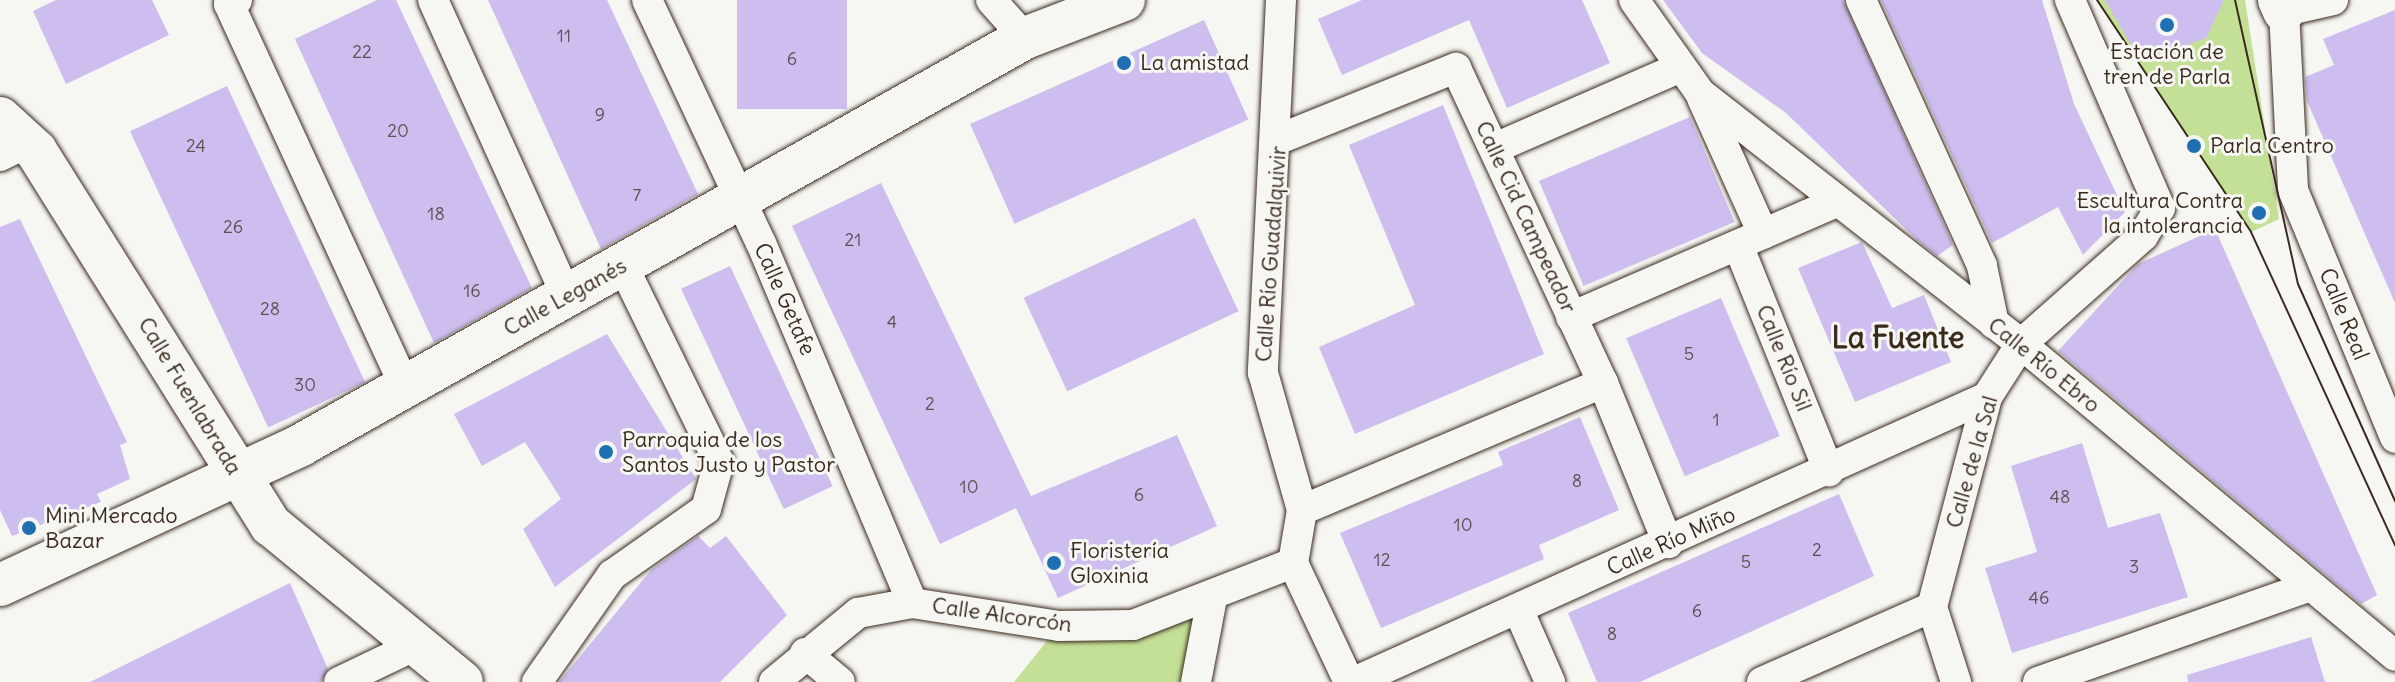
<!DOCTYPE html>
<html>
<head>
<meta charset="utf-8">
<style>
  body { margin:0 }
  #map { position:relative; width:2395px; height:682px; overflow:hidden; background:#f6f6f2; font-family:Delius,sans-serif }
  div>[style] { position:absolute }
  .green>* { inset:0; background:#c4e097 }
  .building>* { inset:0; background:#cdbeef; transform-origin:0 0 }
  .roads { filter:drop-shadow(0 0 2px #3b2a1e) drop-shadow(0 0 2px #3b2a1e) }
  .street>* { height:30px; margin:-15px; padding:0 15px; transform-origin:15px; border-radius:15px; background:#f6f6f2 }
  .secondary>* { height:42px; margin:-21px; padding:0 21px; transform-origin:21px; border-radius:21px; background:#f6f6f2 }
  .tram>* { height:2px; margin:-1px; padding:0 1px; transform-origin:1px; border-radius:1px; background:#3b2a1e }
  .dots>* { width:22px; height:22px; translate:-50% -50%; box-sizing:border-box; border:4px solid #f6f6f2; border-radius:50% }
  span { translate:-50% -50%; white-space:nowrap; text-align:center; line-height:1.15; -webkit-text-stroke:6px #f6f6f2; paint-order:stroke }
  .number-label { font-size:18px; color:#604f52 }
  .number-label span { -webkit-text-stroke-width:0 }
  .poi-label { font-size:22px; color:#3b2a1e }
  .left { translate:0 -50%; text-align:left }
  .right { translate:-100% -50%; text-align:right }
  .street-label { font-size:22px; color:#3b2a1e }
  .district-label { font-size:30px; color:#3b2a1e; font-weight:700 }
</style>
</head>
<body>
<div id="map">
  <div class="green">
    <i style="clip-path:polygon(2096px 0,2245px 0,2279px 219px,2251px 232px)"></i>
    <i style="clip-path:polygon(1212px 598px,1196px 682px,1014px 682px,1059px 626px)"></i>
  </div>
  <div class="building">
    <i style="clip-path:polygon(56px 0,152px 0,169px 35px,66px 84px,33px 11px)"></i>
    <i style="clip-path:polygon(377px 0,396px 0,532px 288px,434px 343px,295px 39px)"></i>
    <i style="clip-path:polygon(488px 0,607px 0,698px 194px,601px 249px)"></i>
    <i style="left:737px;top:0;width:110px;height:109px"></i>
    <i style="clip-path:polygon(1362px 0,1582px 0,1610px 63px,1507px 108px,1469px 20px,1342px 75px,1318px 19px)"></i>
    <i style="clip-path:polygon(1663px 0,1843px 0,1953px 245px,1937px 256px,1917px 240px,1786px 113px,1702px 53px)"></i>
    <i style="clip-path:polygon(1881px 0,2042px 0,2074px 104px,2125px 212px,2083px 255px,2058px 207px,1992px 243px)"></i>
    <i style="clip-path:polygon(2105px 0,2224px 0,2206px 38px,2153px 57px,2130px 43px)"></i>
    <i style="clip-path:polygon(2395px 10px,2395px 303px,2307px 101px,2305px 77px,2334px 65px,2323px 39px)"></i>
    <i style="left:1204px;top:20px;width:109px;height:256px;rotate:66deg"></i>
    <i style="left:227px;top:86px;width:327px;height:107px;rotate:65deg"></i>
    <i style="clip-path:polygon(1443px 105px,1544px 354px,1355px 434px,1319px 347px,1415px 305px,1349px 145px)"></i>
    <i style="left:1690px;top:117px;width:114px;height:164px;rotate:67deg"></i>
    <i style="clip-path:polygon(881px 183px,1031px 496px,1177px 435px,1217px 526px,1058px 598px,1016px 508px,940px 544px,792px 226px)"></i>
    <i style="left:1195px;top:218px;width:103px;height:189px;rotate:65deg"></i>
    <i style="clip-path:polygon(20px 219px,127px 442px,120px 445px,130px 479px,97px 494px,101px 502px,12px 536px,0 510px,0 227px)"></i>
    <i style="clip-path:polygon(2215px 229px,2377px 595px,2361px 604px,2058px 351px,2138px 264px)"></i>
    <i style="clip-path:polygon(1862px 242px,1892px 308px,1924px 295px,1951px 362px,1855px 402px,1798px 268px)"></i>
    <i style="left:730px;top:266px;width:243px;height:54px;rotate:65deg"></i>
    <i style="left:1721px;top:298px;width:150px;height:103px;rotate:67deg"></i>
    <i style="clip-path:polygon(607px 334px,696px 479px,555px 587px,523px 529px,561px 499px,525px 442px,482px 466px,454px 414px)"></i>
    <i style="clip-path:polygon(1580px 417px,1619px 510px,1539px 545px,1544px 559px,1381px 628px,1340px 533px,1503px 465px,1498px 452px)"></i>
    <i style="clip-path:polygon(2082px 443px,2108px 528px,2160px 513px,2188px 597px,2012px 653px,1985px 568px,2037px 552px,2011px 466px)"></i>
    <i style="clip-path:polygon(1839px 494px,1874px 576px,1640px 682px,1597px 682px,1568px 613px)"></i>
    <i style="clip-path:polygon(698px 536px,710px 548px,726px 536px,787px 615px,720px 682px,559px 682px,651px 570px)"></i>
    <i style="clip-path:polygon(290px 583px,328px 669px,321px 682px,90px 682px)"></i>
    <i style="clip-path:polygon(2311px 637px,2325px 682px,2188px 682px,2187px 675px)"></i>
  </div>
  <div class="roads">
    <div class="street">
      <i style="left:237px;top:0;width:9px;rotate:153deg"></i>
      <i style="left:229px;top:4px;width:422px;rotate:65.3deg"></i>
      <i style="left:433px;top:0;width:324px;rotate:65.7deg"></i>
      <i style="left:647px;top:0;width:268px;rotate:64.9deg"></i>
      <i style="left:761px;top:243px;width:390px;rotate:67.2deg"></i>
      <i style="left:991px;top:0;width:51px;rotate:48.2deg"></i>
      <i style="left:1281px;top:0;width:373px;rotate:92.8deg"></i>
      <i style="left:1263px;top:373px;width:142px;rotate:74.1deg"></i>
      <i style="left:1302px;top:510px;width:54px;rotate:99.6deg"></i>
      <i style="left:1293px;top:563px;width:132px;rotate:64.8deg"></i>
      <i style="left:1634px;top:0;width:114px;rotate:54.6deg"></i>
      <i style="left:1700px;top:93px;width:407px;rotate:38deg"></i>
      <i style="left:2021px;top:344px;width:487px;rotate:39.8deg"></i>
      <i style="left:1861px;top:0;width:292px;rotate:65.5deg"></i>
      <i style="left:1982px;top:266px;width:59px;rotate:78.3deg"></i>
      <i style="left:2333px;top:0;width:50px;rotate:167.3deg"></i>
      <i style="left:2284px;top:11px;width:179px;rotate:87.1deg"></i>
      <i style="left:2293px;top:190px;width:268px;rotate:67.6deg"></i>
      <i style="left:1702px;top:98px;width:149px;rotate:65.8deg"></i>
      <i style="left:1279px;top:139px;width:191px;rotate:-21.9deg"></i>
      <i style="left:1456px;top:68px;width:348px;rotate:65deg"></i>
      <i style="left:1603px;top:383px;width:173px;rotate:67.9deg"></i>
      <i style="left:1495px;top:148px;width:201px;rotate:-23.5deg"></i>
      <i style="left:0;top:156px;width:30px;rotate:-26deg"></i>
      <i style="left:1738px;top:245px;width:244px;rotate:68.1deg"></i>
      <i style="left:1571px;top:317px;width:287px;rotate:-23.4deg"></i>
      <i style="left:1302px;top:510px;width:327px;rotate:-22.9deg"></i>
      <i style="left:1518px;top:609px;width:80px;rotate:66.3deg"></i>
      <i style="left:805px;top:653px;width:45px;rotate:39.6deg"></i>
      <i style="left:339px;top:682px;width:81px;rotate:-25.6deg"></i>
      <i style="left:537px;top:682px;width:131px;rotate:-55deg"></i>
      <i style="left:612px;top:575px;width:115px;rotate:-35.1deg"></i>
      <i style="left:706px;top:509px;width:49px;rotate:-74.5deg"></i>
      <i style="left:719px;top:462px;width:220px;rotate:-116.1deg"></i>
      <i style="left:774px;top:682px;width:109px;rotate:-39.4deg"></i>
      <i style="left:858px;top:613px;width:55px;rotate:-10.5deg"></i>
      <i style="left:912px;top:603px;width:149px;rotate:8.9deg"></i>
      <i style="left:1059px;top:626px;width:74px;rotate:-0.8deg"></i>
      <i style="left:1133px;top:625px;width:172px;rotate:-21.2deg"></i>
      <i style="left:1196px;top:682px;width:86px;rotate:-79.2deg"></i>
      <i style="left:1354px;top:682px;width:694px;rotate:-24.24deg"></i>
      <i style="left:1762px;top:682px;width:186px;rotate:-23.8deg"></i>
      <i style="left:1956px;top:682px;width:79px;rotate:-107.7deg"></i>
      <i style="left:1932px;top:607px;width:217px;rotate:-75.3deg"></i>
      <i style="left:1987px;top:397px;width:63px;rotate:-57.3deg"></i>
      <i style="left:2021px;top:344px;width:163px;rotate:-41.5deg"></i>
      <i style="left:2143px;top:236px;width:33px;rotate:-59deg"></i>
      <i style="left:2160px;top:208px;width:227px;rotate:-113.4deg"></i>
      <i style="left:2038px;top:682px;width:288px;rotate:-19.4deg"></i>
    </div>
    <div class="secondary">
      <i style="left:2279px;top:0;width:12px;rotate:66deg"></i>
      <i style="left:0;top:118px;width:49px;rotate:42.5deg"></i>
      <i style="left:36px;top:151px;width:442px;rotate:57.9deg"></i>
      <i style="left:271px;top:525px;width:247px;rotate:39.4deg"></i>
      <i style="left:0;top:585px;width:332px;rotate:-24.9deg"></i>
      <i style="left:301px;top:445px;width:831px;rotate:-29.34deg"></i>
      <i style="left:1025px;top:38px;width:106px;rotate:-21deg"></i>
    </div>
  </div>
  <div class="tram">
    <i style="left:2097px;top:0;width:278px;rotate:56.4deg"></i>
    <i style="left:2251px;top:232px;width:345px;rotate:65.3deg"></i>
    <i style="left:2235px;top:0;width:291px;rotate:77.5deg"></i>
    <i style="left:2298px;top:284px;width:238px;rotate:65.9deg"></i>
  </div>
  <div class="dots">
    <i style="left:2167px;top:25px;background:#1f6fb2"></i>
    <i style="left:1124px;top:63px;background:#1f6fb2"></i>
    <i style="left:2194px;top:146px;background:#1f6fb2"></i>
    <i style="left:2259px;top:213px;background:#1f6fb2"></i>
    <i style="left:606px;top:452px;background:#1f6fb2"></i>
    <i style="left:29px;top:528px;background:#1f6fb2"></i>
    <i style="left:1054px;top:563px;background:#1f6fb2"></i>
  </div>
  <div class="number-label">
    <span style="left:564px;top:36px">11</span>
    <span style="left:362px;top:52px">22</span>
    <span style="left:792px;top:59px">6</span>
    <span style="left:600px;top:115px">9</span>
    <span style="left:398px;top:131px">20</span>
    <span style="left:196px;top:146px">24</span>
    <span style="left:637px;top:195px">7</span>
    <span style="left:436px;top:214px">18</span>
    <span style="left:233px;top:227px">26</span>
    <span style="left:853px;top:240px">21</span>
    <span style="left:472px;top:291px">16</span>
    <span style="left:270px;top:309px">28</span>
    <span style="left:892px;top:322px">4</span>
    <span style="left:1689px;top:354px">5</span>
    <span style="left:305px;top:385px">30</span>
    <span style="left:930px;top:404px">2</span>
    <span style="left:1716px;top:420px">1</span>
    <span style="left:1577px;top:481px">8</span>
    <span style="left:969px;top:487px">10</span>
    <span style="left:1139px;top:495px">6</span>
    <span style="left:2060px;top:497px">48</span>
    <span style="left:1463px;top:525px">10</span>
    <span style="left:1817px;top:550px">2</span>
    <span style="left:1382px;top:560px">12</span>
    <span style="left:1746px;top:562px">5</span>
    <span style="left:2134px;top:567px">3</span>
    <span style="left:2039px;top:598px">46</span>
    <span style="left:1697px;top:611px">6</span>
    <span style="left:1612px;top:634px">8</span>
  </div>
  <div class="poi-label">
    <span style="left:2167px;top:64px">Estación de<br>tren de Parla</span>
    <span class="left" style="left:1140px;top:63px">La amistad</span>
    <span class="left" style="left:2210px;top:146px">Parla Centro</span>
    <span class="right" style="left:2243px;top:213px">Escultura Contra<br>la intolerancia</span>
    <span class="left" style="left:622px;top:452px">Parroquia de los<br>Santos Justo y Pastor</span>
    <span class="left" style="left:45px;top:528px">Mini Mercado<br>Bazar</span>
    <span class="left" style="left:1070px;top:563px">Floristería<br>Gloxinia</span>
  </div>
  <div class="street-label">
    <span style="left:1526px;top:217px;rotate:65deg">Calle Cid Campeador</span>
    <span style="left:1271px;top:254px;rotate:-86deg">Calle Río Guadalquivir</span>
    <span style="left:565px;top:297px;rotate:-29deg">Calle Leganés</span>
    <span style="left:785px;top:299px;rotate:66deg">Calle Getafe</span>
    <span style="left:2344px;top:314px;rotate:68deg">Calle Real</span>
    <span style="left:1784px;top:358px;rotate:68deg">Calle Río Sil</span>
    <span style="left:2044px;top:365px;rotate:39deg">Calle Río Ebro</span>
    <span style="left:190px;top:396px;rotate:59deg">Calle Fuenlabrada</span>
    <span style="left:1972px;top:462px;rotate:-74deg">Calle de la Sal</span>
    <span style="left:1671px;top:541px;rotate:-24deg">Calle Río Miño</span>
    <span style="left:1002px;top:615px;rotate:8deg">Calle Alcorcón</span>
  </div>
  <div class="district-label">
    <span style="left:1898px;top:337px">La Fuente</span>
  </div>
</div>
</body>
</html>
